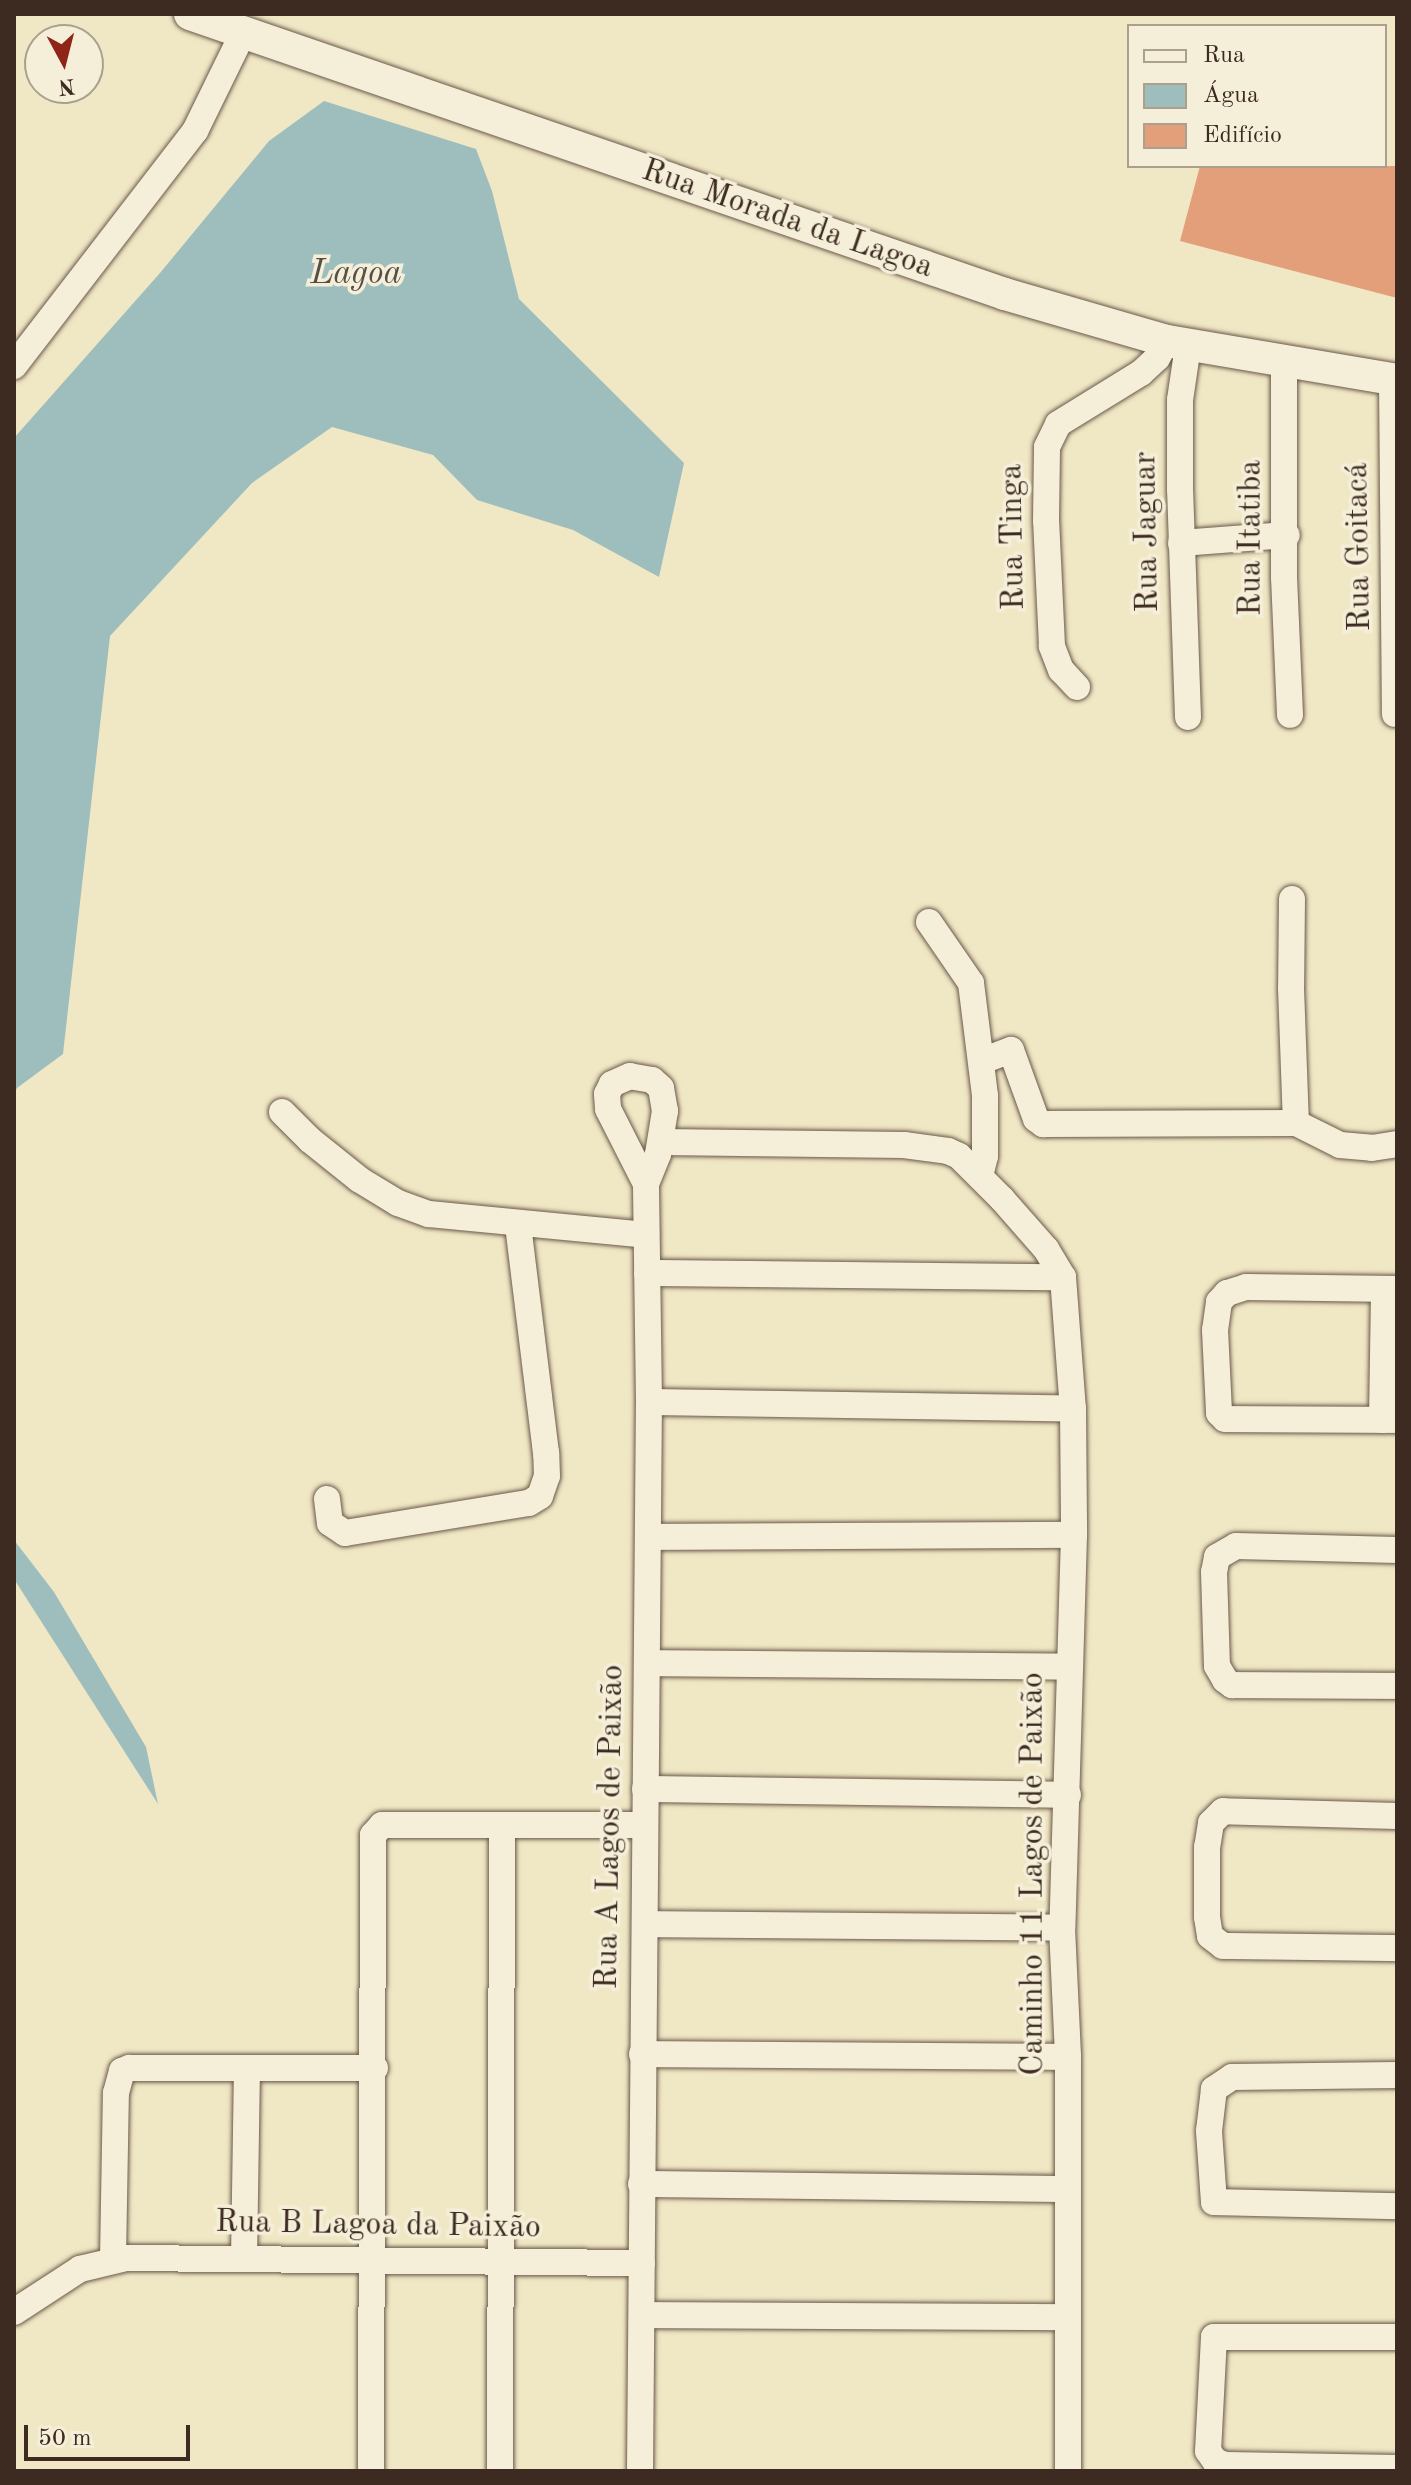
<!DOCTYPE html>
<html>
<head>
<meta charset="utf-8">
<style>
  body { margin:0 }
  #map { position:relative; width:1411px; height:2485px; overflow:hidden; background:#f0e7c5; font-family:"Old Standard TT",serif }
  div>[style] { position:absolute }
  .water>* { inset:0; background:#9ebebe }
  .building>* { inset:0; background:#e29f79 }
  .roads { filter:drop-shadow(0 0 2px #6a5949) drop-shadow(0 0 2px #6a5949) }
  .minor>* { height:26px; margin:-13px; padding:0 13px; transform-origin:13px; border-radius:13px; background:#f5efd9 }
  .tertiary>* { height:32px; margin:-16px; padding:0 16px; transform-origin:16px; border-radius:16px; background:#f5efd9 }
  span { translate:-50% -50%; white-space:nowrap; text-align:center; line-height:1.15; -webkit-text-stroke:7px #f5efd9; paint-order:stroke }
  .street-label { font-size:32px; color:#3d2a20 }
  .water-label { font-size:34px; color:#554f48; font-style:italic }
  .frame { position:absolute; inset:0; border:16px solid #3d2a20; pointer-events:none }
  .legend { position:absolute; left:1127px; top:24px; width:260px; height:144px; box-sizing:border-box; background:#f5efd9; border:2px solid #aba08f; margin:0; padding:10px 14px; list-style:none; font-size:24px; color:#3d2a20 }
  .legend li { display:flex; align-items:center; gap:16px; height:40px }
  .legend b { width:40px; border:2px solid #aba08f }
  .north { position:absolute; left:24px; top:24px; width:80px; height:80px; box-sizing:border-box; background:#f5efd9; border:2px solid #aba08f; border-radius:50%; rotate:173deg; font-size:22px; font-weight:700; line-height:32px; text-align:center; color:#3d2a20 }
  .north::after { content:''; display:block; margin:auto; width:28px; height:36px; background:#8f2418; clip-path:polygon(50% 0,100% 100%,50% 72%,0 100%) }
  .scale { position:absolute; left:24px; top:2425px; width:166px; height:36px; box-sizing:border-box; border:4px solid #3d2a20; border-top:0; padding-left:10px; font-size:24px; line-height:28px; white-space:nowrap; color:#3d2a20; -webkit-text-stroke:6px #f5efd9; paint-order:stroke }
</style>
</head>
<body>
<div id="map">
  <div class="water">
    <i style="clip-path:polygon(324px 101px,476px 149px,492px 191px,519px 299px,684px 463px,659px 577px,573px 530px,477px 500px,433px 455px,332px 427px,252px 483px,110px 636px,63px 1054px,17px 1088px,14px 1095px,14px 438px,160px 273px,269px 141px)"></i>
    <i style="clip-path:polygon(14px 1540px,54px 1592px,146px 1747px,158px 1804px,14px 1579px)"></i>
  </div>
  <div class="building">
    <i style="clip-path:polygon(1200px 166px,1397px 166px,1397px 298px,1180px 241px)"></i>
  </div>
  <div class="roads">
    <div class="minor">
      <i style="left:1284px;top:361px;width:216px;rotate:90deg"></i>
      <i style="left:1284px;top:577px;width:138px;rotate:87.5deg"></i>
      <i style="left:14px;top:366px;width:297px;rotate:-52.4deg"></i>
      <i style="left:195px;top:131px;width:109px;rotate:-63.9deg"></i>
      <i style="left:1392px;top:379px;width:335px;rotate:89.5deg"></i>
      <i style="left:1181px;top:543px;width:106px;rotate:-4.3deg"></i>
      <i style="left:1077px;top:687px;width:23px;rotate:-133deg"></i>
      <i style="left:1061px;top:670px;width:26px;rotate:-111deg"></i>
      <i style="left:1052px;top:646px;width:125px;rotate:-92.7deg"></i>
      <i style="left:1046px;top:521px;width:74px;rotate:-89.2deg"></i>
      <i style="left:1047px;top:447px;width:25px;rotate:-64deg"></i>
      <i style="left:1058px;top:424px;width:97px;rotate:-31.6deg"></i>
      <i style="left:1141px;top:373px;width:22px;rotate:-43deg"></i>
      <i style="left:1157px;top:358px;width:20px;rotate:-60deg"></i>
      <i style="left:1188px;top:717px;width:228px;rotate:-92deg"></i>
      <i style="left:1180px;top:489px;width:89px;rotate:-90deg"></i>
      <i style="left:1180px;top:400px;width:55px;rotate:-81.6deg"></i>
      <i style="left:1292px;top:899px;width:89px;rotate:90.6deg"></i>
      <i style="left:1291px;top:988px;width:135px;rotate:87.9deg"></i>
      <i style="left:929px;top:922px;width:74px;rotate:55.5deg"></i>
      <i style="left:971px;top:983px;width:114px;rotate:82.9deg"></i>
      <i style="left:985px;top:1096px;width:60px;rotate:90deg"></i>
      <i style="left:985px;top:1156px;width:21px;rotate:104deg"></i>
      <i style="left:982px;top:1061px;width:31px;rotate:-21deg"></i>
      <i style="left:1011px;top:1050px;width:73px;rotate:70.1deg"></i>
      <i style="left:1036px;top:1119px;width:9px;rotate:36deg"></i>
      <i style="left:1043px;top:1124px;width:253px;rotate:-0.2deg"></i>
      <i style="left:1296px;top:1123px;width:49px;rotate:26.6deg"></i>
      <i style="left:1340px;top:1145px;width:32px;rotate:5deg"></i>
      <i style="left:1372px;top:1148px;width:25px;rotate:-9deg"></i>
      <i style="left:282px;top:1112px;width:40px;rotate:45deg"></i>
      <i style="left:310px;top:1140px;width:64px;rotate:38.7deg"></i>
      <i style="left:360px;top:1180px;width:44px;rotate:31.2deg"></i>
      <i style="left:398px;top:1203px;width:33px;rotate:20deg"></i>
      <i style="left:429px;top:1214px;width:218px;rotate:5.5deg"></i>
      <i style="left:661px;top:1142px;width:243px;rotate:0.7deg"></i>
      <i style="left:904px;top:1145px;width:44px;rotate:7.8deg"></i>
      <i style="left:948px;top:1151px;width:12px;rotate:24deg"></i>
      <i style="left:959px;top:1156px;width:61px;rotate:45deg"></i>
      <i style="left:1002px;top:1199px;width:67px;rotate:48.7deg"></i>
      <i style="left:1046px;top:1249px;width:33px;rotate:59deg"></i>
      <i style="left:1063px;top:1277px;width:132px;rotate:85.7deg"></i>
      <i style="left:1073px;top:1409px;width:126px;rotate:89.5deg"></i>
      <i style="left:1074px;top:1535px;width:393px;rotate:91.7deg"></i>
      <i style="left:1062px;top:1928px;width:129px;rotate:87.3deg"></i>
      <i style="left:1068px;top:2057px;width:414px;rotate:90deg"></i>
      <i style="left:647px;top:1273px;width:416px;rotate:0.6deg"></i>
      <i style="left:1397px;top:1289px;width:151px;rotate:-179.2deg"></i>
      <i style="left:1246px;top:1287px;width:20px;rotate:162deg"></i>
      <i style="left:1227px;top:1293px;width:12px;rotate:132deg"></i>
      <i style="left:1219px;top:1302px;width:28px;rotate:98deg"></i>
      <i style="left:1215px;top:1330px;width:83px;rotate:87.2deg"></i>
      <i style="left:1219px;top:1413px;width:8px;rotate:45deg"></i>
      <i style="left:1225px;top:1419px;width:172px;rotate:0.3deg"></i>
      <i style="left:649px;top:1402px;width:424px;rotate:0.9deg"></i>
      <i style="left:1382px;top:1420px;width:131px;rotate:-89.1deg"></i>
      <i style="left:327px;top:1499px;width:24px;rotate:83deg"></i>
      <i style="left:330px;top:1523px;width:18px;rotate:34deg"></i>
      <i style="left:345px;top:1533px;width:186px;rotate:-9.3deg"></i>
      <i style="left:529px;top:1503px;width:13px;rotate:-32deg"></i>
      <i style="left:540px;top:1496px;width:21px;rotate:-71deg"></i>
      <i style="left:547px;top:1476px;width:23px;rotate:-92deg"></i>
      <i style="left:546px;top:1453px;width:231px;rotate:-97deg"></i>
      <i style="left:648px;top:1537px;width:426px;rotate:-0.3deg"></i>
      <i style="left:1397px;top:1550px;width:161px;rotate:-178.6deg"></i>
      <i style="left:1236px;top:1546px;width:22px;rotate:150deg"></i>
      <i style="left:1217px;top:1557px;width:15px;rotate:101deg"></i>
      <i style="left:1214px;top:1572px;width:94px;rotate:88.2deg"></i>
      <i style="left:1217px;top:1666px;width:16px;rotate:60deg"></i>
      <i style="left:1225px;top:1680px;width:9px;rotate:36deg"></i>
      <i style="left:1232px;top:1685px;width:165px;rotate:0.3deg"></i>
      <i style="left:647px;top:1663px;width:421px;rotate:0.5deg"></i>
      <i style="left:645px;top:1789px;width:423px;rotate:0.8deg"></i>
      <i style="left:1397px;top:1816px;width:174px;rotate:-178.4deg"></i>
      <i style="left:1223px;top:1811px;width:17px;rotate:135deg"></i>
      <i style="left:1211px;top:1823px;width:24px;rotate:99deg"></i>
      <i style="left:1207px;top:1847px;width:70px;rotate:90deg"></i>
      <i style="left:1207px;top:1917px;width:19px;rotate:81deg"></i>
      <i style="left:1210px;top:1936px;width:16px;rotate:38deg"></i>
      <i style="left:1223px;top:1946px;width:174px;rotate:0.7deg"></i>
      <i style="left:645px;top:1924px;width:417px;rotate:0.5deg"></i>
      <i style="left:642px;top:2054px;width:426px;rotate:0.4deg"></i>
      <i style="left:1397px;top:2075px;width:165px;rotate:179.3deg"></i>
      <i style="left:1232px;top:2077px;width:22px;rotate:146deg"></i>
      <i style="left:1214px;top:2089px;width:42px;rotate:96.8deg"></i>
      <i style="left:1209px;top:2131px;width:71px;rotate:86deg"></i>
      <i style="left:1214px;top:2202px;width:183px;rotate:1.3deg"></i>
      <i style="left:641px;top:2184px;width:426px;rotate:0.7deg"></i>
      <i style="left:244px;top:2258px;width:188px;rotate:-89.1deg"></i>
      <i style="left:113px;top:2259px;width:166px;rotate:-89deg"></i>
      <i style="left:116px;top:2093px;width:23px;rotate:-75deg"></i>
      <i style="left:122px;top:2071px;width:8px;rotate:-23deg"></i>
      <i style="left:129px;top:2068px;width:246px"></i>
      <i style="left:14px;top:2312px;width:79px;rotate:-33.1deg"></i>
      <i style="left:80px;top:2269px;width:47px;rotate:-13.4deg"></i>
      <i style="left:126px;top:2258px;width:516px;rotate:0.56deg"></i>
      <i style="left:642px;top:2315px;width:426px;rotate:0.3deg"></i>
      <i style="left:1397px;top:2337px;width:183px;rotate:180deg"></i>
      <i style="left:1214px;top:2337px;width:114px;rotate:93deg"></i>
      <i style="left:1208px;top:2451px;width:12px;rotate:55deg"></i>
      <i style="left:1215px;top:2461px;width:11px;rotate:22deg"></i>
      <i style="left:1225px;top:2465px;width:172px;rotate:1deg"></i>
      <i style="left:371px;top:2471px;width:636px;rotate:-89.82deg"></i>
      <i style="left:373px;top:1835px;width:13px;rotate:-48deg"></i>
      <i style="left:382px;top:1825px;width:263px"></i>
      <i style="left:500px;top:2471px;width:645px;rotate:-89.82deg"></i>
      <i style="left:640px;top:2471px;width:1069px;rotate:-89.52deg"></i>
      <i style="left:649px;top:1402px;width:218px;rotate:-90.8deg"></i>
      <i style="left:646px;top:1184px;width:32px;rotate:-68deg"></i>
      <i style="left:658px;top:1154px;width:44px;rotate:-80.8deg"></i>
      <i style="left:665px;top:1111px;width:23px;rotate:-100deg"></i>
      <i style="left:661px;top:1088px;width:12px;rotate:-138deg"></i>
      <i style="left:652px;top:1080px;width:22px;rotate:-170deg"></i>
      <i style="left:630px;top:1076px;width:20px;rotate:156deg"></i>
      <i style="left:612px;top:1084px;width:11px;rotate:117deg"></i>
      <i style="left:607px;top:1094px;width:15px;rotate:86deg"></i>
      <i style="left:608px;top:1109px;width:84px;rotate:63.1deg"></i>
    </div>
    <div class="tertiary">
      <i style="left:190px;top:14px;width:862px;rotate:18.96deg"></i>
      <i style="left:1005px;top:294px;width:169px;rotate:16.2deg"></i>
      <i style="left:1167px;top:341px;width:233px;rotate:9.6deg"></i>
    </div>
  </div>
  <div class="street-label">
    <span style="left:787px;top:220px;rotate:19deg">Rua Morada da Lagoa</span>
    <span style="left:1148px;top:532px;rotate:-91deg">Rua Jaguar</span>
    <span style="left:1014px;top:537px;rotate:-91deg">Rua Tinga</span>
    <span style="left:1252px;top:538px;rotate:-90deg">Rua Itatiba</span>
    <span style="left:1360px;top:547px;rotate:-91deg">Rua Goitacá</span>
    <span style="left:611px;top:1827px;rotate:-89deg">Rua A Lagos de Paixão</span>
    <span style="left:1034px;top:1874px;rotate:-90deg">Caminho 11 Lagos de Paixão</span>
    <span style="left:378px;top:2226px;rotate:1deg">Rua B Lagoa da Paixão</span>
  </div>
  <div class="water-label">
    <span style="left:356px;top:275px">Lagoa</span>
  </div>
  <div class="frame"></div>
  <ul class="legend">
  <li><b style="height:10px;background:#f5efd9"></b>Rua</li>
  <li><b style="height:22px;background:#9ebebe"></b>Água</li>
  <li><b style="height:22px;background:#e29f79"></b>Edifício</li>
  </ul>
  <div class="north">N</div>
  <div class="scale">50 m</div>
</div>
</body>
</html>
